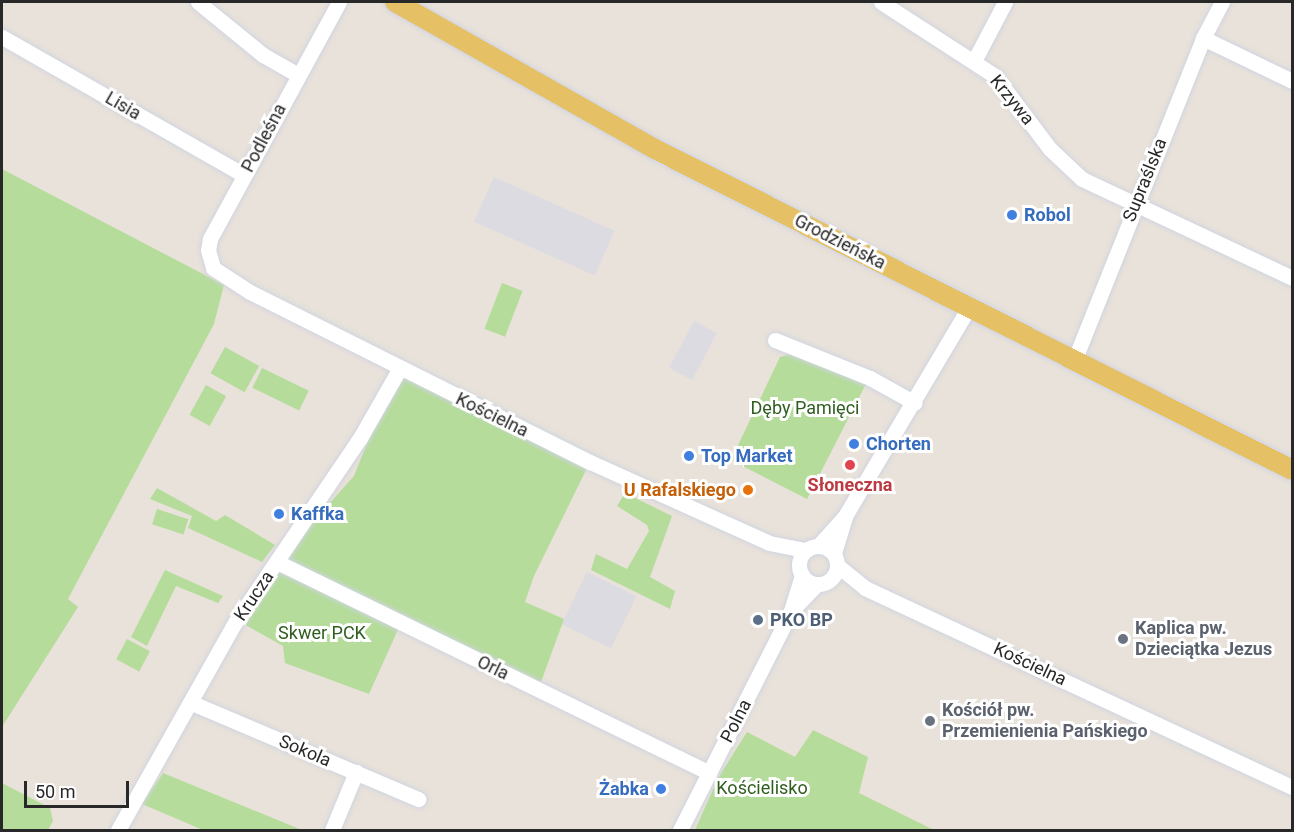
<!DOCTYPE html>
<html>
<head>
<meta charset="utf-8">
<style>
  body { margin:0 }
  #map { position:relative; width:1294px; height:832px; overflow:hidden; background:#e9e2da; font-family:Roboto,sans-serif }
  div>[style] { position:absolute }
  .industrial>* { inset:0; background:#dcdbe2; transform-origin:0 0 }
  .green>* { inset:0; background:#b5dc9b; transform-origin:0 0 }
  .roads { filter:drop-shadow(0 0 2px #d0d4e0) drop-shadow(0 0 2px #d0d4e0) }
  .minor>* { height:15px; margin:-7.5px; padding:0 7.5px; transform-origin:7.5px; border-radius:7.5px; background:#fff }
  .minor>.ring { margin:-7.5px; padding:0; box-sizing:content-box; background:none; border:15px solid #fff; border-radius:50% }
  .major>* { height:20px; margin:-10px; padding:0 10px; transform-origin:10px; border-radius:10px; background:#e5c064 }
  .dots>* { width:16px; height:16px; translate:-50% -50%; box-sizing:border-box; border:3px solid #fff; border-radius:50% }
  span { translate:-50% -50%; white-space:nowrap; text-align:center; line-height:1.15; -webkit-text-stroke:6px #fff; paint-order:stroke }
  .street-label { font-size:18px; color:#282828 }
  .shop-label { font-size:18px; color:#366cbe; font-weight:700 }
  .left { translate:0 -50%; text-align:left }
  .right { translate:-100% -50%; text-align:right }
  .park-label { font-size:18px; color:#2f5e1f }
  .health-label { font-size:18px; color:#be3a42; font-weight:700 }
  .food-label { font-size:18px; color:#c56008; font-weight:700 }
  .service-label { font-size:18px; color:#4e5e75; font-weight:700 }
  .worship-label { font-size:18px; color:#5b616d; font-weight:700 }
  .frame { position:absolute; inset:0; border:3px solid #282828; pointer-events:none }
  .scale { position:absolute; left:24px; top:781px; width:105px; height:27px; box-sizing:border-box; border:3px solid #282828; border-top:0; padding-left:8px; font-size:18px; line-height:21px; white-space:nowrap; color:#282828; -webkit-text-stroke:4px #fff; paint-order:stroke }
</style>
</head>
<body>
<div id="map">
  <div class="industrial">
    <i style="left:494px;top:177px;width:132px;height:49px;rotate:24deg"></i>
    <i style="left:694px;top:321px;width:26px;height:53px;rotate:28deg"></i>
    <i style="left:587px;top:572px;width:55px;height:58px;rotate:26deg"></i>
  </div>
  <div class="green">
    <i style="clip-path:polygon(2px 169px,224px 285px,214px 324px,68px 599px,78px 607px,2px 727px)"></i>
    <i style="left:502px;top:283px;width:22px;height:49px;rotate:21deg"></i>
    <i style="left:225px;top:347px;width:39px;height:30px;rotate:29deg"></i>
    <i style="clip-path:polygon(791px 354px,867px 382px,807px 499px,731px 460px,780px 357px)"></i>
    <i style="left:262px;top:368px;width:52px;height:22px;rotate:26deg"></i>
    <i style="clip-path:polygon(407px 372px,590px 462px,534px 576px,525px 602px,564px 619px,541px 682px,294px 563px,277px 562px,354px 476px,389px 388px)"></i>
    <i style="left:206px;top:385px;width:23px;height:34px;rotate:29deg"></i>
    <i style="clip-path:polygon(157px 488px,216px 521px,225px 515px,275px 545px,262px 562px,188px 528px,192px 516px,150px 499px)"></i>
    <i style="clip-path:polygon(625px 493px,672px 516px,650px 577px,675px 591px,670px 609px,591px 570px,596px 554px,627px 569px,649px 531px,647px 525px,617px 506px)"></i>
    <i style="left:157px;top:509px;width:33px;height:16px;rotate:18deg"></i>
    <i style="clip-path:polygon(165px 570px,223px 596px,218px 603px,176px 586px,147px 646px,131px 637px)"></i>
    <i style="clip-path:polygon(280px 571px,401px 623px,369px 694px,285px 663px,283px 646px,242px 623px)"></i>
    <i style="left:127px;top:639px;width:26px;height:23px;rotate:28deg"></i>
    <i style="clip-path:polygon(813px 730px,868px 757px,859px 793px,934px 830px,695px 830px,718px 778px,747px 732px,795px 757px)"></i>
    <i style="clip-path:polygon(163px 773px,302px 830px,203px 830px,142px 804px)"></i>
    <i style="clip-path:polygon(2px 783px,50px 808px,53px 821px,48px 830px,2px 830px)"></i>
  </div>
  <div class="roads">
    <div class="minor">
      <i style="left:198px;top:2px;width:84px;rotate:39.2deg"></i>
      <i style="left:263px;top:55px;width:40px;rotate:29.7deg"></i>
      <i style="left:339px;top:2px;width:270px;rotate:118.6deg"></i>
      <i style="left:210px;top:239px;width:11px;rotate:100deg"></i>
      <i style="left:208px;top:250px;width:19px;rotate:74deg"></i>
      <i style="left:213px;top:268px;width:44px;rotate:33deg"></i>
      <i style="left:250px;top:292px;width:380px;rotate:26.6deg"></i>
      <i style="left:590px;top:462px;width:196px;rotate:24.3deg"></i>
      <i style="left:769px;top:543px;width:37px;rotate:11deg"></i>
      <i style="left:881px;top:2px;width:136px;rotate:33deg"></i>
      <i style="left:995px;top:76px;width:91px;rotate:53deg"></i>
      <i style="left:1050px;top:149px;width:44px;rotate:43.2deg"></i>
      <i style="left:1082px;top:179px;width:232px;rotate:25.2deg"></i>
      <i style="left:2px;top:37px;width:279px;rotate:29.7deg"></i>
      <i style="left:1203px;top:38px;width:99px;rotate:25.8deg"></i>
      <i style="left:974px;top:61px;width:67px;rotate:-62.3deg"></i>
      <i style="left:775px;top:340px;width:102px;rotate:21.8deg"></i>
      <i style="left:870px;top:378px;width:51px;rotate:29.1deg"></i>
      <i style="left:1074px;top:361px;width:348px;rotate:-68.2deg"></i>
      <i style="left:1203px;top:38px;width:41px;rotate:-62.2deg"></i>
      <i style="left:819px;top:545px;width:39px;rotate:-48deg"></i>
      <i style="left:845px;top:516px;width:243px;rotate:-59.3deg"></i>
      <i class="ring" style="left:799px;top:546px;width:23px;height:23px"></i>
      <i style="left:834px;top:553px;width:39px;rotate:-73deg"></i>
      <i style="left:277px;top:562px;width:481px;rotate:26deg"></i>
      <i style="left:838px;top:566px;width:35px;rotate:39deg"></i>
      <i style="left:865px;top:588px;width:471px;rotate:25deg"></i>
      <i style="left:791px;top:611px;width:37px;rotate:-46deg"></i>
      <i style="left:192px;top:703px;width:246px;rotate:23deg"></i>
      <i style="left:118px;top:830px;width:240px;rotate:-60.6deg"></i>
      <i style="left:236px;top:621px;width:221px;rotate:-55.9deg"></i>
      <i style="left:360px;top:438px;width:81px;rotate:-60.3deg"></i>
      <i style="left:332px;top:830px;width:63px;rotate:-67.5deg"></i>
      <i style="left:680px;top:830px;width:246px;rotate:-63.1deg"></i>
      <i style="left:791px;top:611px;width:38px;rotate:-73deg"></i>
    </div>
    <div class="major">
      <i style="left:395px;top:2px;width:299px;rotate:29.5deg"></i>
      <i style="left:655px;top:149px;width:713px;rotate:26.74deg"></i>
    </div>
  </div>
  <div class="dots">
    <i style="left:1012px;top:215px;background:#3f7fe0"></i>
    <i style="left:854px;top:444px;background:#3f7fe0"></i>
    <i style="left:689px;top:456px;background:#3f7fe0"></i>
    <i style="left:850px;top:465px;background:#e0444e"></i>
    <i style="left:748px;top:490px;background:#e8710a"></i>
    <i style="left:279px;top:514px;background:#3f7fe0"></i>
    <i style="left:758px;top:620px;background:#5c6f8a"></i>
    <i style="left:1123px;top:639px;background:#6b7280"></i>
    <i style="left:930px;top:721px;background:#6b7280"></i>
    <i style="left:661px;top:789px;background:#3f7fe0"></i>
  </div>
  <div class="street-label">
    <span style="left:1012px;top:100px;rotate:51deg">Krzywa</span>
    <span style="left:123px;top:106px;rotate:30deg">Lisia</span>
    <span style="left:264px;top:138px;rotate:-62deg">Podleśna</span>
    <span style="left:1145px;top:180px;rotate:-68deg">Supraślska</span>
    <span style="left:840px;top:242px;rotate:27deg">Grodzieńska</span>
    <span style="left:492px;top:415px;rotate:26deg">Kościelna</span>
    <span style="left:254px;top:596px;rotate:-56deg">Krucza</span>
    <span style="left:1030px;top:664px;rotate:25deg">Kościelna</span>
    <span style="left:493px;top:668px;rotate:26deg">Orla</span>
    <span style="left:736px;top:721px;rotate:-63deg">Polna</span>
    <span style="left:305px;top:751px;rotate:23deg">Sokola</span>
  </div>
  <div class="shop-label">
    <span class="left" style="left:1024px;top:215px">Robol</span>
    <span class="left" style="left:866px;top:444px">Chorten</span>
    <span class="left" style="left:701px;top:456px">Top Market</span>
    <span class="left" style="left:291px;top:514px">Kaffka</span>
    <span class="right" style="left:649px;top:789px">Żabka</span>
  </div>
  <div class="park-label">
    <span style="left:805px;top:408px">Dęby Pamięci</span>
    <span style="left:322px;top:633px">Skwer PCK</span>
    <span style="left:762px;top:788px">Kościelisko</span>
  </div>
  <div class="health-label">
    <span style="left:850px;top:485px">Słoneczna</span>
  </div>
  <div class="food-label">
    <span class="right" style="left:736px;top:490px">U Rafalskiego</span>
  </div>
  <div class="service-label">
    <span class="left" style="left:770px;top:620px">PKO BP</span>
  </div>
  <div class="worship-label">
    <span class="left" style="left:1135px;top:639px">Kaplica pw.<br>Dzieciątka Jezus</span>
    <span class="left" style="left:942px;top:721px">Kościół pw.<br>Przemienienia Pańskiego</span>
  </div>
  <div class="frame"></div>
  <div class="scale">50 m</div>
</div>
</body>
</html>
